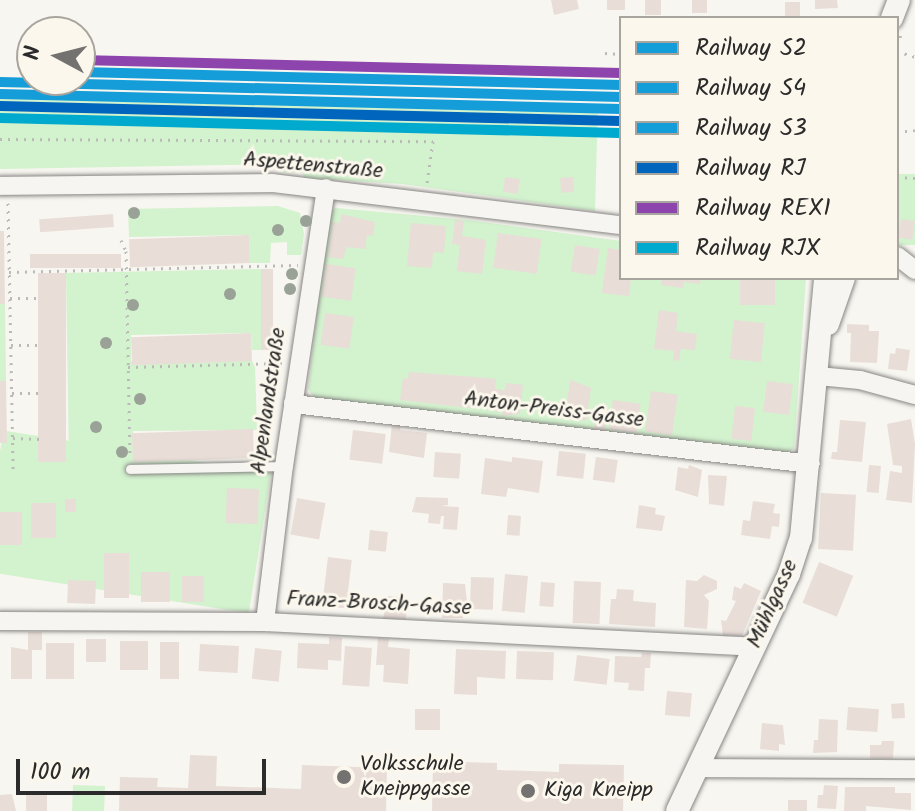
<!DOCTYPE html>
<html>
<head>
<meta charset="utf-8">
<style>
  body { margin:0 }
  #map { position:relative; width:915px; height:811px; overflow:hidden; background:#f8f6f0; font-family:Kalam,sans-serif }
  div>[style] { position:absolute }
  .green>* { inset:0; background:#d3f2ce; transform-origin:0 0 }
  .building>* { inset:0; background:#e9ddd7; transform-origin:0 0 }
  .path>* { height:3px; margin-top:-1.5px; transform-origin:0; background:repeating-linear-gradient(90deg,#bcbab8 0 2px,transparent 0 8px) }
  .roads { filter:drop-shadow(0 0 2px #878684) drop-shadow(0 0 2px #878684) }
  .service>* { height:9px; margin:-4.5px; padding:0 4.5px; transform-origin:4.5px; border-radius:4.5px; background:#f6f5f1 }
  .minor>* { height:18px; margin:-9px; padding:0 9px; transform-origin:9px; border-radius:9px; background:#f6f5f1 }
  .tertiary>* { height:22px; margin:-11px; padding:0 11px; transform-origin:11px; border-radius:11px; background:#f6f5f1 }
  .rail-1>* { height:10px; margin:-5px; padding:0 5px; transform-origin:5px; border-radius:5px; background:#159dd9 }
  .rail-2>* { height:10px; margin:-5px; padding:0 5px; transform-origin:5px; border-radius:5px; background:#159dd9 }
  .rail-3>* { height:10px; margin:-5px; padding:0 5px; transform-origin:5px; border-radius:5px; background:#159dd9 }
  .rail-4>* { height:10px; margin:-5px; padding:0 5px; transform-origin:5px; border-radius:5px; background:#0065bd }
  .rail-5>* { height:10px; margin:-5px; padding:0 5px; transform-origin:5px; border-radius:5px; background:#8e44ad }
  .rail-6>* { height:10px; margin:-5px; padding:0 5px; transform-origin:5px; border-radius:5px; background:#00a9ce }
  .trees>* { width:12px; height:12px; margin:-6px; border-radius:50%; background:#9aa196 }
  .dots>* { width:22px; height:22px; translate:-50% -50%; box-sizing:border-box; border:4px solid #fbf7ec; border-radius:50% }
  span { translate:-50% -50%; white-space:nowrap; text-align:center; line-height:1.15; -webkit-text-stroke:6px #fbf7ec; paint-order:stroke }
  .street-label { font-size:22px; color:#2b2b2b }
  .poi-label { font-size:22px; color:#2b2b2b }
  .left { translate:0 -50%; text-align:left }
  .legend { position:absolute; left:619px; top:16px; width:280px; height:264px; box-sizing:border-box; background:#fbf7ec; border:2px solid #a8a59f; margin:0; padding:10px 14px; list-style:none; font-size:24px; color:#2b2b2b }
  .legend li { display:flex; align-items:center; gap:16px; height:40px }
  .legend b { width:40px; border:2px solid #a8a59f }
  .north { position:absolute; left:16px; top:16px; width:80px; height:80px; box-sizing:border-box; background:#fbf7ec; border:2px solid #a8a59f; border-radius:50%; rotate:277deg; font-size:22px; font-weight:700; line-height:32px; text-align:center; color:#2b2b2b }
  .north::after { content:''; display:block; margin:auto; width:28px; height:36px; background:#737270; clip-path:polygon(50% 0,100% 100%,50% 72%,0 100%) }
  .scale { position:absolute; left:16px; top:759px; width:250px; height:36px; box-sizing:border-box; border:4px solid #2b2b2b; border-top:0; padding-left:10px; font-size:24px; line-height:28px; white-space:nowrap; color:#2b2b2b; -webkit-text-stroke:6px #fbf7ec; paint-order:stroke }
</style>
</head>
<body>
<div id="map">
  <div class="green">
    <i style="clip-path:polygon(0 93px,598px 105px,595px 211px,402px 184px,304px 178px,303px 173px,284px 172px,277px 164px,0 169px)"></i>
    <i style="left:897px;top:174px;width:18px;height:71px"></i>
    <i style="clip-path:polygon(278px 206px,300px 213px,304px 234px,301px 255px,287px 255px,287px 242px,271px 243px,270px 263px,250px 263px,249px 235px,129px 237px,128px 209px)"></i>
    <i style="clip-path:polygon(336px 208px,468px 220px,621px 241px,621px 278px,806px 278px,794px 449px,786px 453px,316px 400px,308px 389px,328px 213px)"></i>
    <i style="clip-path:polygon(261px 269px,262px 350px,252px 350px,251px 333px,131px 335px,131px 361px,252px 361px,255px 367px,257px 430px,133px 431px,133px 460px,69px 461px,66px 273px)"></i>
    <i style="clip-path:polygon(0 304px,5px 304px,6px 381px,0 381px)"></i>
    <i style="left:271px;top:473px;width:142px;height:271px;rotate:99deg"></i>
    <i style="left:73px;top:785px;width:32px;height:26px;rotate:2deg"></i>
  </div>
  <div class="building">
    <i style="clip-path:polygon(551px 0,577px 0,579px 9px,554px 15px)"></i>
    <i style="left:607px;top:0;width:18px;height:10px"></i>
    <i style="left:645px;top:0;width:16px;height:15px"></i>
    <i style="left:692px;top:0;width:15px;height:13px"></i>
    <i style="clip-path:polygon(815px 0,837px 0,838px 8px,815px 9px)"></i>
    <i style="left:785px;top:2px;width:15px;height:16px"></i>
    <i style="left:505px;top:177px;width:15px;height:15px;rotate:8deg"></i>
    <i style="left:573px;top:177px;width:15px;height:13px;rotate:86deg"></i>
    <i style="left:113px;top:214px;width:13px;height:74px;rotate:86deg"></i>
    <i style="clip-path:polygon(341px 214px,375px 222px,373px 236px,367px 235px,365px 249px,347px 247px,343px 259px,328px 257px,332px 222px,340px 223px)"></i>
    <i style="left:901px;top:219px;width:14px;height:19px;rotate:8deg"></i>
    <i style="clip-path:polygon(455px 220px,464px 221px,462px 236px,486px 240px,482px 274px,457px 271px,460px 245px,452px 244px)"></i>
    <i style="clip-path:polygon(411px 223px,446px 226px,444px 253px,433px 252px,432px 268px,407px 266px)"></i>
    <i style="clip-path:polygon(0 231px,4px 231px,5px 304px,0 304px)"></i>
    <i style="left:498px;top:233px;width:44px;height:35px;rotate:8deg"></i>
    <i style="left:249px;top:235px;width:28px;height:120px;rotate:88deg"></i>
    <i style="left:575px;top:245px;width:25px;height:27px;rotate:9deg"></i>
    <i style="clip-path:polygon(608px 248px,621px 250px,621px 278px,631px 278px,629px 296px,602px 293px)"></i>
    <i style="left:30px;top:254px;width:91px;height:14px"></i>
    <i style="left:326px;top:264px;width:30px;height:33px;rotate:8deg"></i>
    <i style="left:261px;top:269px;width:12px;height:81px"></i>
    <i style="left:38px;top:273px;width:28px;height:189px"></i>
    <i style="clip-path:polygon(661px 278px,701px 278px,700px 284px,684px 282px,683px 288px,661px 285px)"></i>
    <i style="left:740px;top:278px;width:35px;height:27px"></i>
    <i style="clip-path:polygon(659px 310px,678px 313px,676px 331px,697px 334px,695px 350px,681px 349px,679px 361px,673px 360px,674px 351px,654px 349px)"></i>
    <i style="left:325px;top:313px;width:29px;height:32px;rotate:8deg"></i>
    <i style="left:734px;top:320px;width:31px;height:39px;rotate:6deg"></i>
    <i style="clip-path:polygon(847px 324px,869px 325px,869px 331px,879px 331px,877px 363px,850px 362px,851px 333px,847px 333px)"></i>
    <i style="left:251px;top:333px;width:28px;height:120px;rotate:88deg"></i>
    <i style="clip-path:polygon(896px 348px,910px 350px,907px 371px,888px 369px,890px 353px,895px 354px)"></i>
    <i style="clip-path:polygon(409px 372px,488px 378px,496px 379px,495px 389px,505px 390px,506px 383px,523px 385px,520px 414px,502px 416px,503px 412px,492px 411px,494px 400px,486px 398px,474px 397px,469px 408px,400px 400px,403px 378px,408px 379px)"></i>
    <i style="clip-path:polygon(570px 380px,591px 388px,586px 421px,565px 418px)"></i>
    <i style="clip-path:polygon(0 381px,6px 381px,7px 443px,0 443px)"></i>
    <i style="left:767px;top:381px;width:26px;height:31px;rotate:7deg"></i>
    <i style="left:651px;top:391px;width:27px;height:41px;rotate:8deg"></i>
    <i style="left:613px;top:400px;width:28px;height:30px;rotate:8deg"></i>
    <i style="left:735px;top:406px;width:20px;height:33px;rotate:6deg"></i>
    <i style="left:597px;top:412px;width:11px;height:20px;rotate:10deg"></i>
    <i style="clip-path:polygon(911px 419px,915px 444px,912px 503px,886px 500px,890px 471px,902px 473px,902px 466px,893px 465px,887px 424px)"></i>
    <i style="clip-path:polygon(840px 420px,866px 422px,862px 462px,831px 459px,832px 452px,837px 452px)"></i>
    <i style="clip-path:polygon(392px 424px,401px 425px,400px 430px,427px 433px,424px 458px,389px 452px)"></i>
    <i style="left:253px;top:429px;width:29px;height:121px;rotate:88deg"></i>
    <i style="left:353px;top:430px;width:33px;height:30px;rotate:7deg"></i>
    <i style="left:559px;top:451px;width:27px;height:25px;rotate:6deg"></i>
    <i style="left:435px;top:452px;width:26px;height:25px;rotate:4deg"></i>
    <i style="clip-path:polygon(512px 457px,543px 461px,539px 493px,508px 488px,506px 497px,481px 494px,485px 458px,512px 462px)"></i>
    <i style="left:596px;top:457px;width:22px;height:23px;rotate:8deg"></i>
    <i style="clip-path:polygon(689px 465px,702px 470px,698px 497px,675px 490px,678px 467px,688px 469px)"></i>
    <i style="left:869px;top:465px;width:12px;height:27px;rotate:5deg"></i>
    <i style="clip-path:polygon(708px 475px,727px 476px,724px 506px,709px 504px)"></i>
    <i style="left:227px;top:488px;width:32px;height:35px;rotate:2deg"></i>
    <i style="left:821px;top:493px;width:35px;height:56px;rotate:3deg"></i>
    <i style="clip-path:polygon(416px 497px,448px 498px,448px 505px,441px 506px,459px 507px,457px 530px,443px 529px,444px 516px,441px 516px,440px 524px,428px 523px,429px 514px,412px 512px)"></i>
    <i style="left:297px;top:498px;width:29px;height:37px;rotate:10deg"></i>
    <i style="left:65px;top:499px;width:11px;height:13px"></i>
    <i style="clip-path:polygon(753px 501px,775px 504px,773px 513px,780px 514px,779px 527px,772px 526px,770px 539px,741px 535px,743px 520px,750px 521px)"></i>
    <i style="left:56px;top:503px;width:35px;height:25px;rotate:90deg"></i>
    <i style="clip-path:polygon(639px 505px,656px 508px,655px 514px,665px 516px,662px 531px,636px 528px)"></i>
    <i style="left:22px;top:512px;width:33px;height:22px;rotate:90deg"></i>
    <i style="left:508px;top:515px;width:13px;height:20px;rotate:4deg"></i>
    <i style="left:370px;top:530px;width:18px;height:20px;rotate:6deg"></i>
    <i style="left:104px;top:553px;width:25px;height:45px"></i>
    <i style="left:328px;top:557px;width:24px;height:49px;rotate:7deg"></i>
    <i style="left:819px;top:562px;width:37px;height:44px;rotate:22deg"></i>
    <i style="left:141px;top:572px;width:29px;height:30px"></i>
    <i style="left:505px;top:574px;width:23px;height:37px;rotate:5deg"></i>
    <i style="clip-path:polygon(704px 575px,717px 581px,717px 589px,704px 595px,709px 601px,707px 629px,684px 627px,686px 580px,697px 581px)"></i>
    <i style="left:182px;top:576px;width:22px;height:26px"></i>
    <i style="left:471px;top:577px;width:23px;height:32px;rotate:2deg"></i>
    <i style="left:68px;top:580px;width:28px;height:23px;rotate:2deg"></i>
    <i style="left:574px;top:581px;width:27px;height:42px;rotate:2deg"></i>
    <i style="left:541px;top:582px;width:14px;height:24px;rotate:4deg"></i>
    <i style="clip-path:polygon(443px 583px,465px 584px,468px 609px,463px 609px,463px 618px,442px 618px)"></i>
    <i style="clip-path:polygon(744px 583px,761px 591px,742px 636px,723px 636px,721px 620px,726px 621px,736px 601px,732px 600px,734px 586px,741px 589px)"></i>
    <i style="clip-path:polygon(617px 589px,634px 590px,633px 601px,656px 603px,655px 627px,609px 624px,611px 599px,616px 599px)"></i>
    <i style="clip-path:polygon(388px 596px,407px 597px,406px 620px,383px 619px)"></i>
    <i style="clip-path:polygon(28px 632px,42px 632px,42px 650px,32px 650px,32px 679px,11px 679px,11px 647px,28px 650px)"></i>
    <i style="clip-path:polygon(329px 637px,342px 638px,341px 661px,328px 660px,328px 670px,297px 668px,298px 643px,329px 644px)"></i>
    <i style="clip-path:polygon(378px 638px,389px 639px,388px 647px,410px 649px,408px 684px,383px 682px,384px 665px,376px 665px)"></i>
    <i style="left:86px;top:639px;width:20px;height:23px"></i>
    <i style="left:120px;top:641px;width:28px;height:29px"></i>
    <i style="left:160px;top:642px;width:19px;height:37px"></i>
    <i style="left:46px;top:643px;width:28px;height:36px"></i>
    <i style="left:200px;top:644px;width:39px;height:27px;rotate:3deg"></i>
    <i style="left:345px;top:646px;width:27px;height:39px;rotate:4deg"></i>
    <i style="left:255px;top:648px;width:27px;height:31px;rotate:6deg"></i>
    <i style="clip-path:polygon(456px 649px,506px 651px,505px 679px,477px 677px,477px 695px,454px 694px)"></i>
    <i style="left:517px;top:651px;width:37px;height:28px;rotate:2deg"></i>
    <i style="clip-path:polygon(642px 653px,651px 653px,650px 668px,645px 668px,644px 691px,628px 690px,629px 683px,614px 682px,615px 656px,641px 657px)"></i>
    <i style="left:577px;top:655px;width:33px;height:26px;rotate:7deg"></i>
    <i style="left:667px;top:691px;width:25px;height:24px;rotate:5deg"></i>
    <i style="left:904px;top:703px;width:15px;height:13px;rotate:86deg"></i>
    <i style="left:848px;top:707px;width:31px;height:23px;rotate:4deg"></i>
    <i style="left:415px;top:709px;width:25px;height:21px"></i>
    <i style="clip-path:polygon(819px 719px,838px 720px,837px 752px,813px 753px,814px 740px,818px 740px)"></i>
    <i style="clip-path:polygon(762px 723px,783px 725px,785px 745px,779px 744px,779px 751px,760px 749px)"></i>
    <i style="clip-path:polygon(882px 741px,894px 741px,893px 759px,870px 759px,870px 745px,881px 745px)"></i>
    <i style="clip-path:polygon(190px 755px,217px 756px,216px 786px,301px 789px,302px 765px,387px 768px,386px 811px,119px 811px,120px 777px,158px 778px,157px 787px,188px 788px)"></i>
    <i style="clip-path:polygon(433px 761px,497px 763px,497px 770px,559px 772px,559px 764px,624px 765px,623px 811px,432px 811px)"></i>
    <i style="clip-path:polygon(824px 785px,838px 786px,836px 809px,817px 808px,818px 795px,823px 795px)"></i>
    <i style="clip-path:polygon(845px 787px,895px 787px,895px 793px,911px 793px,911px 810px,866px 806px,866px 811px,844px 811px)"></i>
    <i style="clip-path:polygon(12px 794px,16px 811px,0 811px,0 795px)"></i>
    <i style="left:26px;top:794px;width:21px;height:17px"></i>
    <i style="left:788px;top:800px;width:19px;height:11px"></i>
  </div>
  <div class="path">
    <i style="left:897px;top:45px;width:12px;rotate:-70deg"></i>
    <i style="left:897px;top:51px;width:19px;rotate:18deg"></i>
    <i style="left:605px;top:53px;width:16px;rotate:4deg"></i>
    <i style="left:897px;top:132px;width:18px;rotate:-6deg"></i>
    <i style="left:0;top:139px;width:433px;rotate:0.3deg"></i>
    <i style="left:433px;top:141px;width:42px;rotate:98.1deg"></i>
    <i style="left:897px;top:177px;width:18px;rotate:3deg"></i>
    <i style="left:8px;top:203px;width:269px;rotate:88.9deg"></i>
    <i style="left:121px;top:240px;width:12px;rotate:66deg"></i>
    <i style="left:126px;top:251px;width:207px;rotate:88.9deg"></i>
    <i style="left:9px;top:272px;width:289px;rotate:-1.4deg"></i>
    <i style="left:10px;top:298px;width:28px"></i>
    <i style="left:11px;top:345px;width:28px"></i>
    <i style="left:128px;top:367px;width:155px;rotate:-1.5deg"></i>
    <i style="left:12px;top:393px;width:28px"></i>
    <i style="left:13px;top:438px;width:27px;rotate:2deg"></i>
  </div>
  <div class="roads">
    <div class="service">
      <i style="left:130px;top:469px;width:154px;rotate:-1.1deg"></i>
    </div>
    <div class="minor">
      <i style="left:0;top:186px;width:272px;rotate:-0.6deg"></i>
      <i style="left:272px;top:183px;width:352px;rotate:6.9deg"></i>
      <i style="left:897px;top:256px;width:23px;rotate:38deg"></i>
      <i style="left:818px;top:376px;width:42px;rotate:5.4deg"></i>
      <i style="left:860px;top:380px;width:57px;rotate:15.3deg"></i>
      <i style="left:293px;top:404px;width:521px;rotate:6.61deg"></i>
      <i style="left:0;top:621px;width:265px;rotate:0.2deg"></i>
      <i style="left:265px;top:622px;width:490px;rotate:2.9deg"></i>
      <i style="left:265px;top:622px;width:157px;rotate:-83.1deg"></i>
      <i style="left:284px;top:466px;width:281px;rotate:-81.4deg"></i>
      <i style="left:696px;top:768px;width:219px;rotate:0.3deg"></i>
    </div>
    <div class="tertiary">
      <i style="left:892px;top:18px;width:19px;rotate:-69deg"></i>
      <i style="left:828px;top:324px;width:49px;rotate:-70.8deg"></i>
      <i style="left:677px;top:811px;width:262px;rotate:-64.7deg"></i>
      <i style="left:789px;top:574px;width:38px;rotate:-72deg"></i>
      <i style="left:801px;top:538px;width:261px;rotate:-84.7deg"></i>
    </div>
  </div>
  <div class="rail-1">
    <i style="left:0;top:82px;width:621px;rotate:1.38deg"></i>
  </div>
  <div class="rail-2">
    <i style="left:0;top:94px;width:621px;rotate:1.38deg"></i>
  </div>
  <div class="rail-3">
    <i style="left:80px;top:72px;width:541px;rotate:1.38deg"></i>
  </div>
  <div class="rail-4">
    <i style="left:0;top:106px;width:620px;rotate:1.39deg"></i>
  </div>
  <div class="rail-5">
    <i style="left:80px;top:60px;width:541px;rotate:1.38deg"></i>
  </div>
  <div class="rail-6">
    <i style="left:0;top:118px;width:620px;rotate:1.39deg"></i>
  </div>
  <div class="trees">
    <i style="left:134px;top:213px"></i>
    <i style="left:306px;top:221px"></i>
    <i style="left:278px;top:230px"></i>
    <i style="left:292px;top:274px"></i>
    <i style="left:290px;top:289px"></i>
    <i style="left:230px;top:294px"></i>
    <i style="left:133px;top:305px"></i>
    <i style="left:106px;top:343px"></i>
    <i style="left:140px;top:399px"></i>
    <i style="left:96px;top:427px"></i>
    <i style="left:122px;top:452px"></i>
  </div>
  <div class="dots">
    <i style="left:344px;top:777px;background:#737270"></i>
    <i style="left:528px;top:791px;background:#737270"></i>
  </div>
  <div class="street-label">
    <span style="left:313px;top:166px;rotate:5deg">Aspettenstraße</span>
    <span style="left:269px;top:401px;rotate:-82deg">Alpenlandstraße</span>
    <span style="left:554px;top:410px;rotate:7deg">Anton-Preiss-Gasse</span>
    <span style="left:379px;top:604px;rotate:3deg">Franz-Brosch-Gasse</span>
    <span style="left:773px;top:604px;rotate:-66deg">Mühlgasse</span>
  </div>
  <div class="poi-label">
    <span class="left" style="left:360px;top:777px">Volksschule<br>Kneippgasse</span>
    <span class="left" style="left:544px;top:791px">Kiga Kneipp</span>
  </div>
  <ul class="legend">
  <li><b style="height:10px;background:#159dd9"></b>Railway S2</li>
  <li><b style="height:10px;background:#159dd9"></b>Railway S4</li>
  <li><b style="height:10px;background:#159dd9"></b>Railway S3</li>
  <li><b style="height:10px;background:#0065bd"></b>Railway RJ</li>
  <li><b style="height:10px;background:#8e44ad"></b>Railway REX1</li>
  <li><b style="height:10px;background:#00a9ce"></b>Railway RJX</li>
  </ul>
  <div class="north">N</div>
  <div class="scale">100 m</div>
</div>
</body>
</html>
